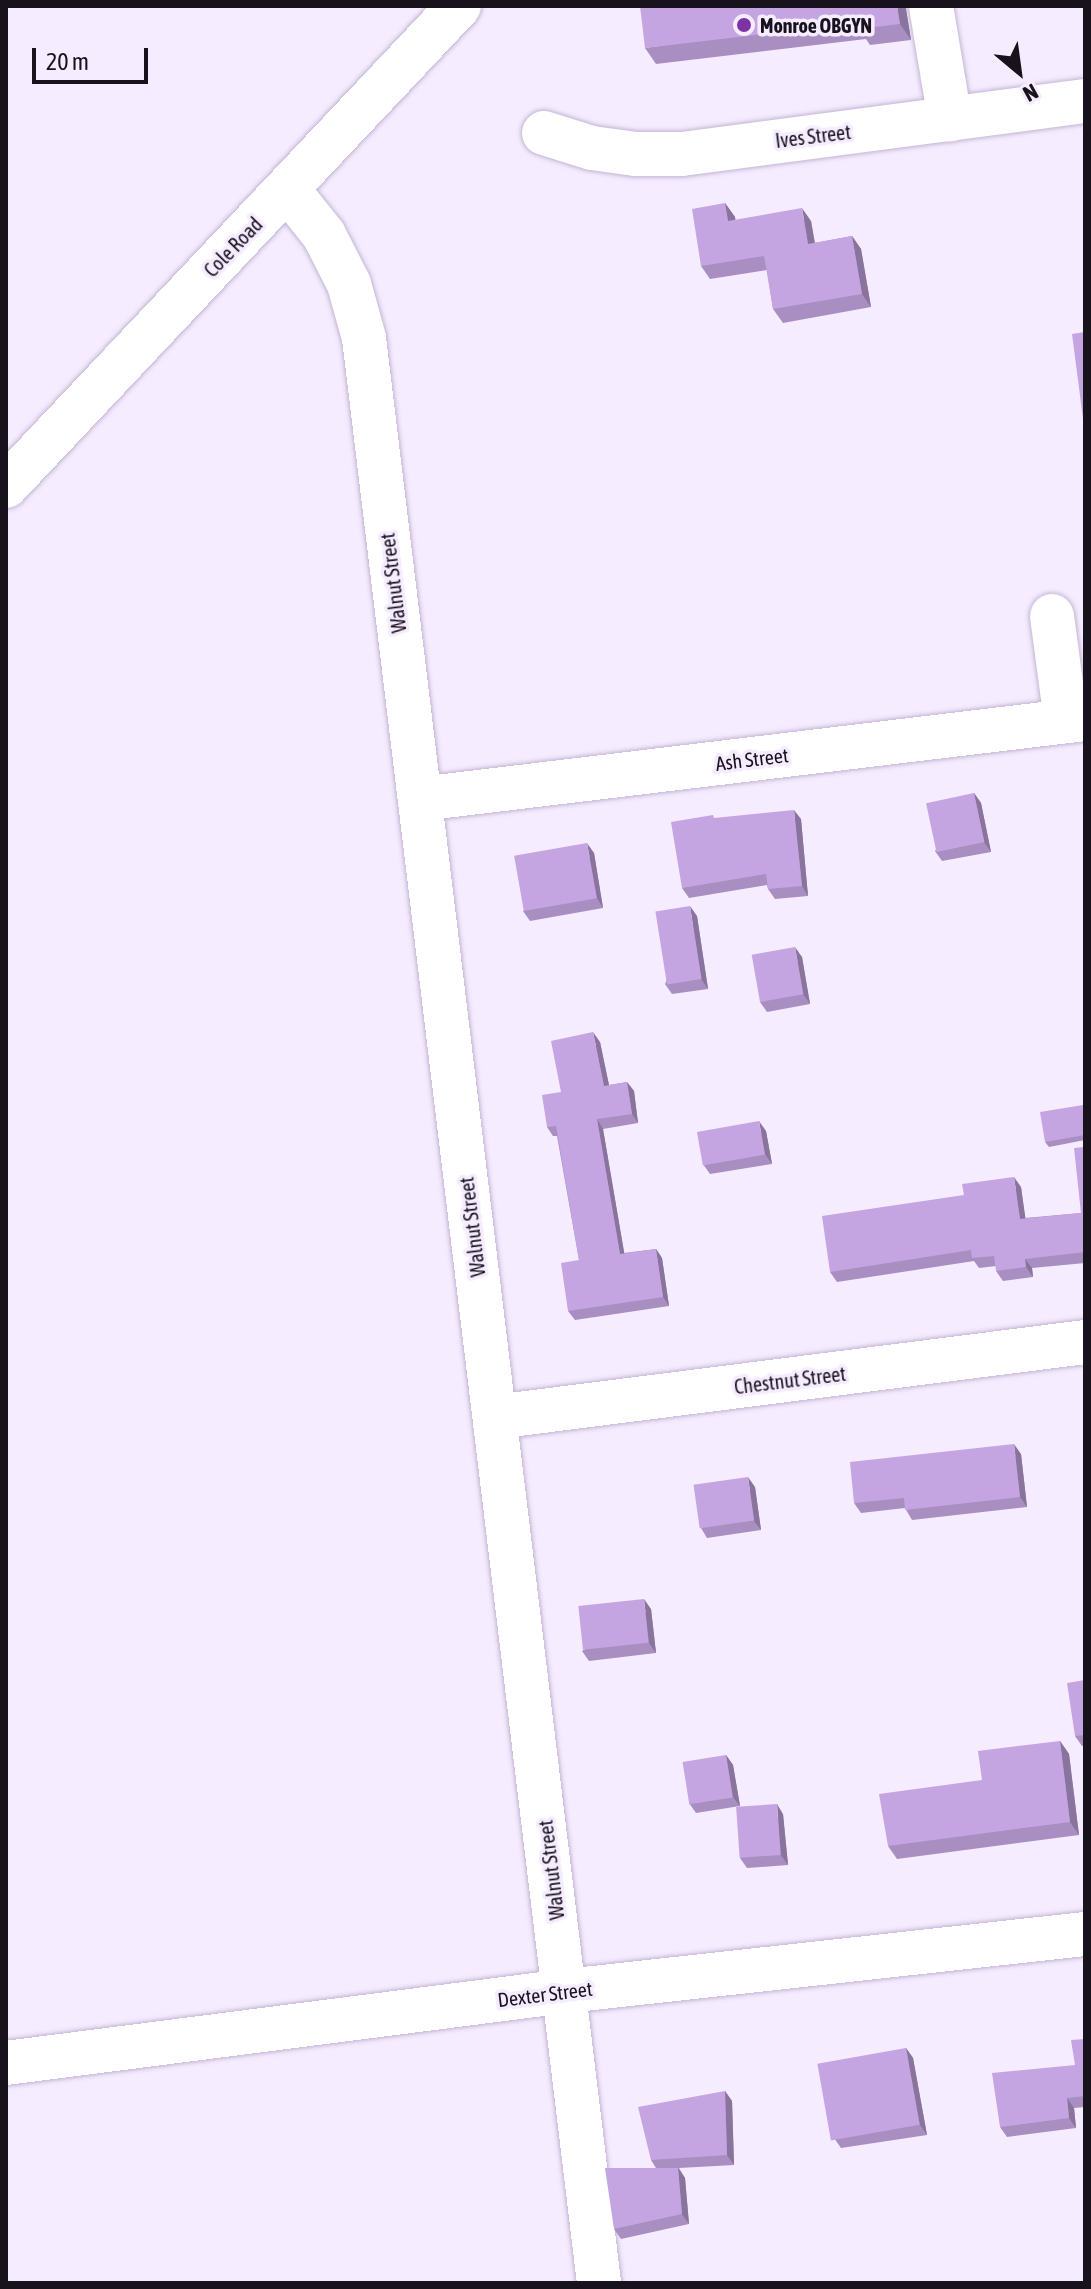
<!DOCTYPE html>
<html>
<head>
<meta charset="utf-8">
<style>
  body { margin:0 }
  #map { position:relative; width:1091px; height:2289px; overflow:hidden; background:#f5ecff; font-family:"Asap Condensed",sans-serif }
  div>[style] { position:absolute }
  .roads { filter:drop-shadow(0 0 2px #c4b5d3) drop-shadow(0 0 2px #c4b5d3) }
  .minor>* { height:44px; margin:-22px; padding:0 22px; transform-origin:22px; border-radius:22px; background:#fff }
  .wall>* { inset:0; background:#a98ec2 }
  .shaded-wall>* { inset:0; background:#89749e }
  .building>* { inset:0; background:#c4a5e1; transform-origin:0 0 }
  .dots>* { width:22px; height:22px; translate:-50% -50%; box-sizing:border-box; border:4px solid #f5ecff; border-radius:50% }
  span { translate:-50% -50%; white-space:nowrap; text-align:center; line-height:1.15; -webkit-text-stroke:7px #f5ecff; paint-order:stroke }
  .poi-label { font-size:20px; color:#17121c; font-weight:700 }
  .left { translate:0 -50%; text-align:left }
  .street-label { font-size:20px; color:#17121c }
  .frame { position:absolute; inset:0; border:8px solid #17121c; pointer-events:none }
  .north { position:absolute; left:979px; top:32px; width:80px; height:80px; -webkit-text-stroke:6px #f5ecff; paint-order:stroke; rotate:151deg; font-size:22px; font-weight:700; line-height:32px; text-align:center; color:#17121c }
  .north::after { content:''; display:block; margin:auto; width:28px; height:36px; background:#17121c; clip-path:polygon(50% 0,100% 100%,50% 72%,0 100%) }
  .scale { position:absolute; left:32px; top:48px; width:116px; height:36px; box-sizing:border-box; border:4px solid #17121c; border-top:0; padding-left:10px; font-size:24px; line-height:28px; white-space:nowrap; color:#17121c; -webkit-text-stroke:6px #f5ecff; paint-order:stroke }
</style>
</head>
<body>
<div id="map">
  <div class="roads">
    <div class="minor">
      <i style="left:931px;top:6px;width:115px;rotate:80.5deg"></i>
      <i style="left:544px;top:133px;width:50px;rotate:17.4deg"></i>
      <i style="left:592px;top:148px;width:43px;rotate:7.9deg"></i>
      <i style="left:635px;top:154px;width:47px"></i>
      <i style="left:682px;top:154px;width:406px;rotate:-7.5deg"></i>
      <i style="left:288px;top:190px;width:58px;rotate:51.3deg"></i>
      <i style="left:324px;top:235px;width:55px;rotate:63deg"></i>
      <i style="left:349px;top:284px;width:56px;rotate:74.5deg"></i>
      <i style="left:364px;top:338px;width:1959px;rotate:83.11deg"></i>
      <i style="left:6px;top:486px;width:660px;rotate:-46.66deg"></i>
      <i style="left:1052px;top:616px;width:106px;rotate:82.4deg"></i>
      <i style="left:420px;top:799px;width:670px;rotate:-6.86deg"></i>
      <i style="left:495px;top:1417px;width:595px;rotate:-7.24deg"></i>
      <i style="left:6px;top:2063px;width:565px;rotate:-7.33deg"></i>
      <i style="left:566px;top:1991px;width:522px;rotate:-6.27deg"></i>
    </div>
  </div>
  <div class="wall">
    <i style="clip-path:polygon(906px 9px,911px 40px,870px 45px,866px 39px,656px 64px,645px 48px)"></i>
    <i style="clip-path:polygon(725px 203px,735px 217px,735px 220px,811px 221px,815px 243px,852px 236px,861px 249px,871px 307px,783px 323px,773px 309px,767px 270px,710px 279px,701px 266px)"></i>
    <i style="clip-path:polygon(974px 793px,981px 803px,991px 852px,942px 861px,935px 851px)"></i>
    <i style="clip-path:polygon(715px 818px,801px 819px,808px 896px,775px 899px,768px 889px,767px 885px,689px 898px,682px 888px)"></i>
    <i style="clip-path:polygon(594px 853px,603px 908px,530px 921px,523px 911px)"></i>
    <i style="clip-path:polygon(697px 916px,708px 989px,672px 994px,665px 984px)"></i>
    <i style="clip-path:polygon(802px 957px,810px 1004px,767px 1012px,760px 1002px)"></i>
    <i style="clip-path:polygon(600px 1042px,609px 1085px,627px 1082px,634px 1091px,638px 1123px,603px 1129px,624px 1253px,656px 1249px,662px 1258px,669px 1306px,575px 1320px,568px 1311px,579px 1260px,557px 1136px,553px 1136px,547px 1127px,561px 1092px)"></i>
    <i style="clip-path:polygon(1085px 1108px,1085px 1140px,1049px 1147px,1045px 1142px)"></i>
    <i style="clip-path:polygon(766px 1131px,772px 1164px,710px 1174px,703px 1164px)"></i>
    <i style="clip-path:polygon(1085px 1147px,1085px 1263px,1032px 1268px,1033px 1277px,1003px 1281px,996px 1271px,996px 1266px,979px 1268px,974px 1261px,837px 1282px,830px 1272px,1021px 1187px,1025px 1218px,1081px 1213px)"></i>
    <i style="clip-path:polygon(1021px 1454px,1027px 1507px,912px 1520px,905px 1508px,861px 1513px,854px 1503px)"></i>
    <i style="clip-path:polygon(755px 1487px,761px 1530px,707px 1538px,701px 1528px)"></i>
    <i style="clip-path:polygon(651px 1609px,656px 1653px,589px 1661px,582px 1651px)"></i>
    <i style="clip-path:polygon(1085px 1680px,1085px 1746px,1082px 1746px,1075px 1736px)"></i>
    <i style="clip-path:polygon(1060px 1741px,1069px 1754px,1079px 1835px,897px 1859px,888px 1846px,982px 1780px)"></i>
    <i style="clip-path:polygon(726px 1755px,733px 1765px,740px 1806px,696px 1813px,689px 1803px)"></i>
    <i style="clip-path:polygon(783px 1814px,788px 1865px,747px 1868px,740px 1858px)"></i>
    <i style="clip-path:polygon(1085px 2039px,1085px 2107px,1074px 2108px,1076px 2128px,1007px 2137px,1000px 2127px,1075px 2065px)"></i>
    <i style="clip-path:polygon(906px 2048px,913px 2058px,927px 2135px,841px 2148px,834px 2138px)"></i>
    <i style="clip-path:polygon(725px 2091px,732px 2101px,734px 2165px,679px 2168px,685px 2178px,689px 2224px,621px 2239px,614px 2229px,656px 2168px,651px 2160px)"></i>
  </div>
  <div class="shaded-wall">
    <i style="clip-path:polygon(897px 6px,907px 6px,906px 9px,911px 40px,900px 24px)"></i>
    <i style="clip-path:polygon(725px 203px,735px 217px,738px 234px,728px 221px)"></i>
    <i style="clip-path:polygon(802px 208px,811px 221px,817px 257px,808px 244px)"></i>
    <i style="clip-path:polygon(852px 236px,861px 249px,871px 307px,862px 294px)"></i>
    <i style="clip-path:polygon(974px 793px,981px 803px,991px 852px,984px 842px)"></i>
    <i style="clip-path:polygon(794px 810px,801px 819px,808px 896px,802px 886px)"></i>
    <i style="clip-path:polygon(587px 843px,594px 853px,603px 908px,597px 898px)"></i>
    <i style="clip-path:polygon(690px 906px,697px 916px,708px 989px,701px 979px)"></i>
    <i style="clip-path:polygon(795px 947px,802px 957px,810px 1004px,803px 994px)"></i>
    <i style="clip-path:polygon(593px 1032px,600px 1042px,611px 1095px,604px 1086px)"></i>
    <i style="clip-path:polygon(627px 1082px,634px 1091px,638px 1123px,632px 1114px)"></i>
    <i style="clip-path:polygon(597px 1119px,603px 1129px,626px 1263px,620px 1254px)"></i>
    <i style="clip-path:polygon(759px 1121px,766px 1131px,772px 1164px,765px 1154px)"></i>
    <i style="clip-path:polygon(1014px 1177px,1021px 1187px,1027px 1229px,1020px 1219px)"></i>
    <i style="clip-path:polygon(656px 1249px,662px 1258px,669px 1306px,663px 1297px)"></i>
    <i style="clip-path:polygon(1025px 1259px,1032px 1268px,1033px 1277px,1026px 1267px)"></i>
    <i style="clip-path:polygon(1014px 1444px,1021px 1454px,1027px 1507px,1020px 1497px)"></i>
    <i style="clip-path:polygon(748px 1477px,755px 1487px,761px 1530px,754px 1521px)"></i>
    <i style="clip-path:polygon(644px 1599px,651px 1609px,656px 1653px,649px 1643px)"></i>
    <i style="clip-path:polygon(1060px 1741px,1069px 1754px,1079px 1835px,1070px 1822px)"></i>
    <i style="clip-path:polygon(726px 1755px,733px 1765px,740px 1806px,733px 1797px)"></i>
    <i style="clip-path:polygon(777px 1804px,783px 1814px,788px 1865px,781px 1855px)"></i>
    <i style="clip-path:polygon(906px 2048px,913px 2058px,927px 2135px,920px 2125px)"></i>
    <i style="clip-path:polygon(725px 2091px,732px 2101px,734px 2165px,727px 2155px)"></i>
    <i style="clip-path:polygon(1067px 2098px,1074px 2108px,1076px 2128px,1069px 2118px)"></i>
    <i style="clip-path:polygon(678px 2168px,685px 2178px,689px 2224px,682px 2214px)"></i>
  </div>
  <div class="building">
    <i style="clip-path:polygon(640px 6px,897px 6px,900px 24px,858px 29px,857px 23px,645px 48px)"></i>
    <i style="clip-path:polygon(725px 203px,728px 221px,802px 208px,808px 244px,852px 236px,862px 294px,773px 309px,764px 256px,701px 266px,692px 209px)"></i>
    <i style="clip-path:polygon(1085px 332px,1085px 434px,1072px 334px)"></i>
    <i style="left:974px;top:793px;width:50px;height:49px;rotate:78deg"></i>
    <i style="clip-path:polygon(794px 810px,802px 886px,768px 889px,766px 874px,682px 888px,671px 822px,713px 815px,714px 818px)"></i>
    <i style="left:587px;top:843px;width:56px;height:74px;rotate:80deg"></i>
    <i style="left:690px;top:906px;width:74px;height:35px;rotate:81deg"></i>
    <i style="left:795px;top:947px;width:48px;height:44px;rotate:80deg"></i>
    <i style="clip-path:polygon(593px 1032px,604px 1086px,627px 1082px,632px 1114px,597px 1119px,620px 1254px,656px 1249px,663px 1297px,568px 1311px,561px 1263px,579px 1260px,556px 1126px,547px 1127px,542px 1095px,561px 1092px,551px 1041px)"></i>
    <i style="clip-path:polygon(1083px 1105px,1085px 1117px,1085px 1135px,1045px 1142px,1040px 1112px)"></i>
    <i style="left:759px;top:1121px;width:34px;height:63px;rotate:80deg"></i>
    <i style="clip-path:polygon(1085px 1147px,1085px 1252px,1025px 1259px,1026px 1267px,996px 1271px,994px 1256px,972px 1258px,971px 1250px,830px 1272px,822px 1216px,964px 1195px,962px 1184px,1014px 1177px,1020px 1219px,1081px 1213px,1074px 1148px)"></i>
    <i style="clip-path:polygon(1014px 1444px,1020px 1497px,905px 1510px,904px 1498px,854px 1503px,850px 1462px)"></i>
    <i style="left:748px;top:1477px;width:44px;height:55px;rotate:82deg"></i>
    <i style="left:644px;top:1599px;width:44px;height:66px;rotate:84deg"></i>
    <i style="clip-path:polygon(1085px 1680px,1085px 1735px,1075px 1736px,1067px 1683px)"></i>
    <i style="clip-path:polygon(1060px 1741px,1070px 1822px,888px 1846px,879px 1794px,982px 1780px,978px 1751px)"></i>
    <i style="left:726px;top:1755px;width:43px;height:44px;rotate:81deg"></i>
    <i style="left:777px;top:1804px;width:51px;height:41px;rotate:86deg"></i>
    <i style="clip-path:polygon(1085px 2039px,1085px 2096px,1067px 2098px,1069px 2118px,1000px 2127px,992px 2073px,1075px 2065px,1071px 2040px)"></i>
    <i style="left:906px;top:2048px;width:78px;height:90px;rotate:80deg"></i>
    <i style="clip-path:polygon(725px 2091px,727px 2155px,651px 2160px,638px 2107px)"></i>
    <i style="clip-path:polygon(605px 2168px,678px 2168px,682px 2214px,614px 2229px)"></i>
  </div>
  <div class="dots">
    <i style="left:744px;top:25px;background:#7d33a4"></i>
  </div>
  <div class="poi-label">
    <span class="left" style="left:760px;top:25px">Monroe OBGYN</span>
  </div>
  <div class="street-label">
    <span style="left:813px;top:136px;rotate:-7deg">Ives Street</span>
    <span style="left:233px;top:247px;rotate:-46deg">Cole Road</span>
    <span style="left:393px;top:583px;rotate:-97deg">Walnut Street</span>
    <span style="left:752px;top:759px;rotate:-7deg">Ash Street</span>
    <span style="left:472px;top:1227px;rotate:-97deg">Walnut Street</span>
    <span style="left:790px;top:1380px;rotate:-7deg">Chestnut Street</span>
    <span style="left:551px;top:1870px;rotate:-97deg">Walnut Street</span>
    <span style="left:545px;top:1994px;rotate:-7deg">Dexter Street</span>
  </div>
  <div class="frame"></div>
  <div class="north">N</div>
  <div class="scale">20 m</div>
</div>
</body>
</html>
